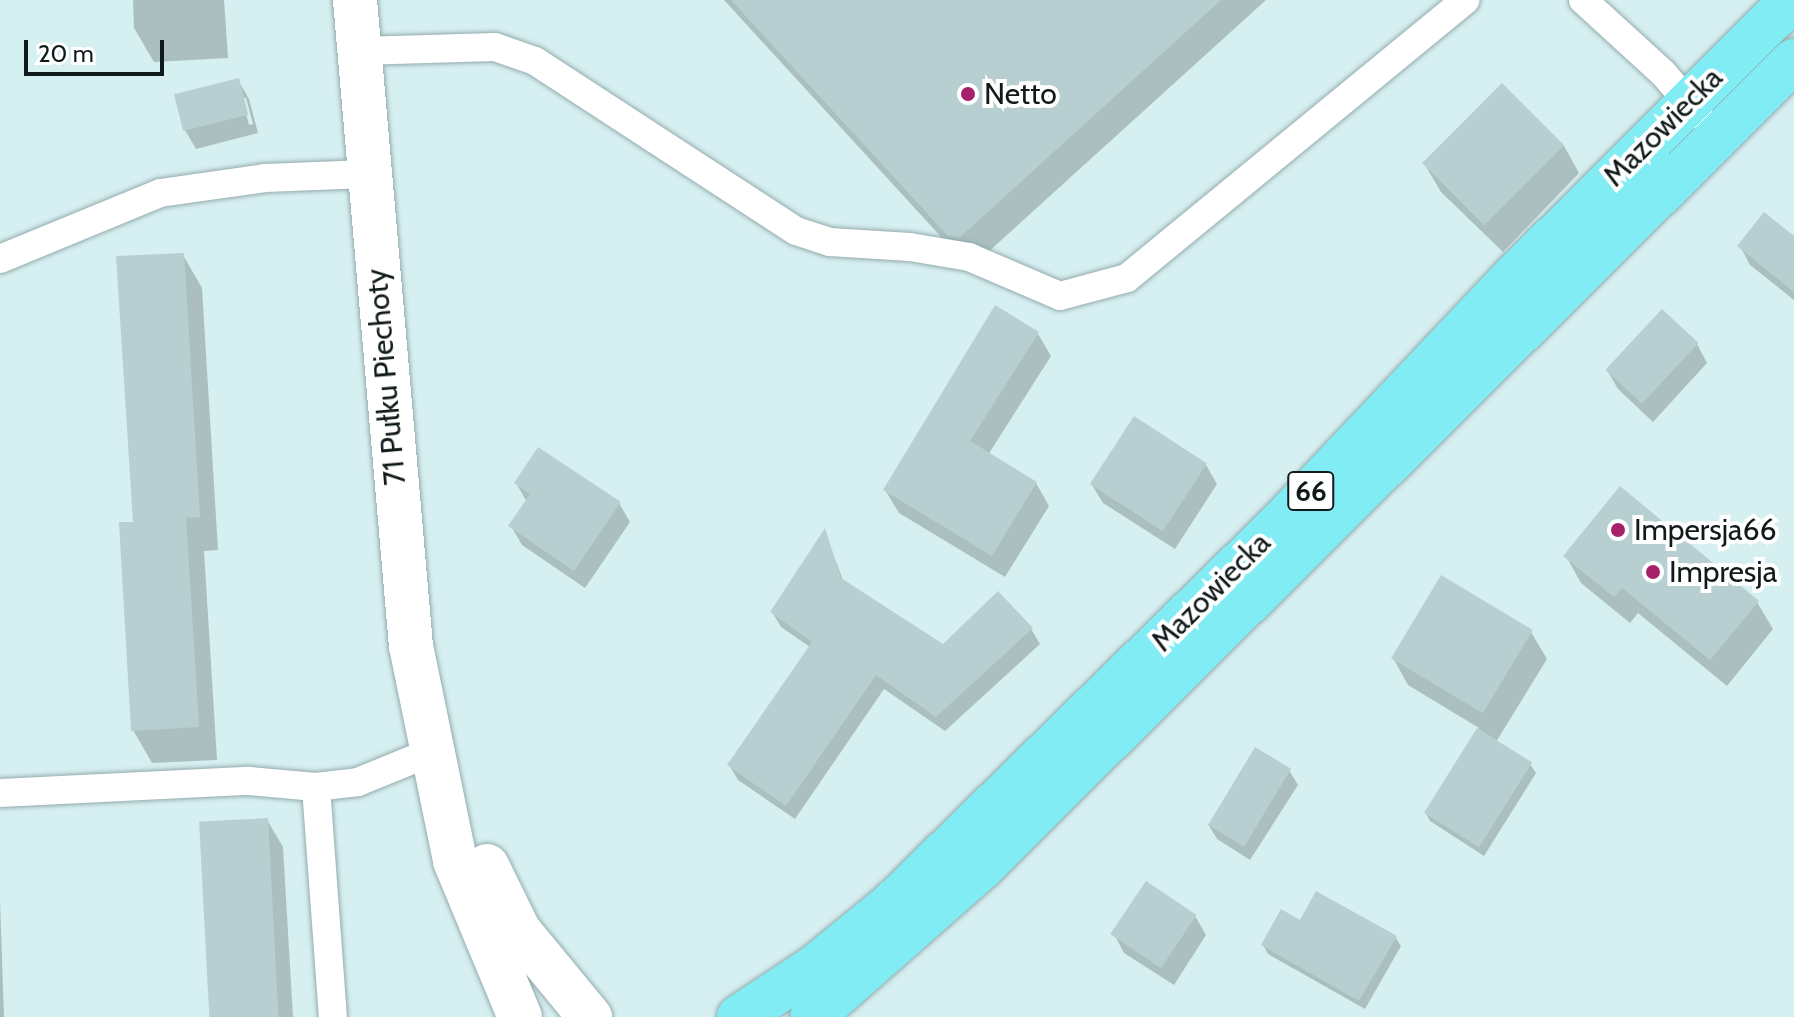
<!DOCTYPE html>
<html>
<head>
<meta charset="utf-8">
<style>
  body { margin:0 }
  #map { position:relative; width:1794px; height:1017px; overflow:hidden; background:#d6eff1; font-family:Cabin,sans-serif }
  div>[style] { position:absolute }
  .shadow>* { inset:0; background:#0003 }
  .building>* { inset:0; background:#b7cfd1; transform-origin:0 0 }
  .roads { filter:drop-shadow(0 0 2px #94abad) drop-shadow(0 0 2px #94abad) }
  .service>* { height:28px; margin:-14px; padding:0 14px; transform-origin:14px; border-radius:14px; background:#fff }
  .tertiary>* { height:44px; margin:-22px; padding:0 22px; transform-origin:22px; border-radius:22px; background:#fff }
  .primary>* { height:44px; margin:-22px; padding:0 22px; transform-origin:22px; border-radius:22px; background:#81ecf3 }
  .dots>* { width:22px; height:22px; translate:-50% -50%; box-sizing:border-box; border:4px solid #fff; border-radius:50% }
  span { translate:-50% -50%; white-space:nowrap; text-align:center; line-height:1.15; -webkit-text-stroke:8px #fff; paint-order:stroke }
  .shield-label span { padding:2px 6px; background:#fff; border:2px solid; border-radius:6px; -webkit-text-stroke-width:0 }
  .shield-label { font-size:28px; color:#111a1b; font-weight:700 }
  .poi-label { font-size:30px; color:#111a1b }
  .left { translate:0 -50%; text-align:left }
  .street-label { font-size:30px; color:#111a1b }
  .scale { position:absolute; left:24px; top:40px; width:140px; height:36px; box-sizing:border-box; border:4px solid #111a1b; border-top:0; padding-left:10px; font-size:24px; line-height:28px; white-space:nowrap; color:#111a1b; -webkit-text-stroke:6px #fff; paint-order:stroke }
</style>
</head>
<body>
<div id="map">
  <div class="shadow">
    <i style="clip-path:polygon(133px 0,224px 0,228px 58px,154px 62px,134px 28px)"></i>
    <i style="clip-path:polygon(724px 0,1266px 0,975px 264px,965px 263px)"></i>
    <i style="clip-path:polygon(evenodd,238px 80px,249px 99px,258px 133px,196px 149px,185px 130px,238px 80px,242px 98px,246px 98px,253px 124px,249px 125px,242px 98px)"></i>
    <i style="clip-path:polygon(1564px 146px,1579px 173px,1503px 252px,1441px 192px,1425px 165px)"></i>
    <i style="clip-path:polygon(1794px 239px,1794px 300px,1750px 265px,1740px 246px)"></i>
    <i style="clip-path:polygon(183px 255px,202px 288px,218px 550px,204px 551px,217px 760px,152px 763px,133px 730px,135px 524px)"></i>
    <i style="clip-path:polygon(1038px 334px,1051px 356px,988px 455px,1036px 483px,1049px 506px,1005px 577px,899px 513px,885px 490px)"></i>
    <i style="clip-path:polygon(1697px 344px,1707px 363px,1653px 422px,1618px 389px,1607px 370px)"></i>
    <i style="clip-path:polygon(1206px 465px,1217px 484px,1175px 549px,1103px 503px,1092px 485px)"></i>
    <i style="clip-path:polygon(516px 483px,619px 503px,630px 522px,585px 588px,522px 545px,511px 526px,527px 502px)"></i>
    <i style="clip-path:polygon(825px 532px,844px 583px,943px 646px,1031px 629px,1040px 644px,945px 731px,884px 689px,795px 819px,738px 780px,729px 765px,810px 647px,781px 627px,772px 612px)"></i>
    <i style="clip-path:polygon(1566px 556px,1757px 602px,1773px 629px,1727px 686px,1638px 613px,1630px 623px,1581px 583px)"></i>
    <i style="clip-path:polygon(1531px 632px,1547px 659px,1496px 742px,1530px 764px,1536px 773px,1484px 856px,1430px 821px,1425px 812px,1479px 728px,1408px 685px,1393px 658px)"></i>
    <i style="clip-path:polygon(1289px 770px,1298px 785px,1250px 860px,1217px 839px,1208px 824px)"></i>
    <i style="clip-path:polygon(267px 820px,283px 847px,293px 1017px,214px 1017px)"></i>
    <i style="clip-path:polygon(0 900px,4px 1017px,0 1017px)"></i>
    <i style="clip-path:polygon(1195px 916px,1206px 935px,1174px 985px,1124px 953px,1114px 934px)"></i>
    <i style="clip-path:polygon(1301px 923px,1395px 937px,1401px 946px,1365px 1009px,1268px 954px,1263px 945px)"></i>
  </div>
  <div class="building">
    <i style="clip-path:polygon(731px 0,1221px 0,959px 238px,948px 236px)"></i>
    <i style="left:239px;top:78px;width:38px;height:67px;rotate:76deg"></i>
    <i style="left:1502px;top:83px;width:88px;height:113px;rotate:45deg"></i>
    <i style="clip-path:polygon(1764px 212px,1794px 236px,1794px 292px,1737px 246px)"></i>
    <i style="clip-path:polygon(184px 253px,200px 517px,186px 518px,199px 727px,131px 731px,119px 522px,133px 522px,116px 256px)"></i>
    <i style="clip-path:polygon(995px 305px,1039px 332px,970px 441px,1037px 482px,992px 556px,883px 490px)"></i>
    <i style="left:1662px;top:309px;width:50px;height:83px;rotate:43deg"></i>
    <i style="left:1134px;top:416px;width:87px;height:81px;rotate:33deg"></i>
    <i style="clip-path:polygon(538px 447px,621px 502px,574px 571px,508px 526px,530px 494px,514px 483px)"></i>
    <i style="clip-path:polygon(1620px 486px,1759px 601px,1710px 660px,1622px 588px,1614px 597px,1563px 556px)"></i>
    <i style="clip-path:polygon(825px 528px,841px 578px,943px 644px,998px 591px,1033px 628px,936px 717px,876px 675px,786px 806px,727px 765px,812px 642px,770px 612px)"></i>
    <i style="left:1441px;top:575px;width:107px;height:97px;rotate:31deg"></i>
    <i style="left:1477px;top:728px;width:65px;height:100px;rotate:32deg"></i>
    <i style="left:1255px;top:747px;width:42px;height:91px;rotate:31deg"></i>
    <i style="left:268px;top:818px;width:199px;height:69px;rotate:87deg"></i>
    <i style="left:1146px;top:881px;width:61px;height:64px;rotate:34deg"></i>
    <i style="clip-path:polygon(1316px 891px,1397px 936px,1359px 1001px,1261px 945px,1281px 909px,1300px 920px)"></i>
  </div>
  <div class="roads">
    <div class="service">
      <i style="left:1583px;top:0;width:108px;rotate:42.4deg"></i>
      <i style="left:1663px;top:73px;width:55px;rotate:49.4deg"></i>
      <i style="left:359px;top:51px;width:136px;rotate:-1.7deg"></i>
      <i style="left:495px;top:47px;width:42px;rotate:19.3deg"></i>
      <i style="left:535px;top:61px;width:311px;rotate:33.1deg"></i>
      <i style="left:796px;top:231px;width:36px;rotate:18deg"></i>
      <i style="left:830px;top:242px;width:80px;rotate:3.6deg"></i>
      <i style="left:910px;top:247px;width:60px;rotate:9.6deg"></i>
      <i style="left:969px;top:257px;width:99px;rotate:23.2deg"></i>
      <i style="left:1060px;top:296px;width:69px;rotate:-15deg"></i>
      <i style="left:1127px;top:278px;width:438px;rotate:-39.4deg"></i>
      <i style="left:0;top:259px;width:173px;rotate:-22.4deg"></i>
      <i style="left:160px;top:193px;width:106px;rotate:-8.1deg"></i>
      <i style="left:265px;top:178px;width:102px;rotate:-2.2deg"></i>
      <i style="left:316px;top:787px;width:231px;rotate:85.8deg"></i>
      <i style="left:0;top:793px;width:249px;rotate:-2.8deg"></i>
      <i style="left:249px;top:781px;width:67px;rotate:5.1deg"></i>
      <i style="left:316px;top:787px;width:42px;rotate:-6.8deg"></i>
      <i style="left:358px;top:782px;width:79px;rotate:-22.3deg"></i>
    </div>
    <div class="tertiary">
      <i style="left:355px;top:0;width:648px;rotate:85.05deg"></i>
      <i style="left:411px;top:646px;width:219px;rotate:78.4deg"></i>
      <i style="left:455px;top:861px;width:169px;rotate:67.4deg"></i>
      <i style="left:487px;top:866px;width:72px;rotate:63.8deg"></i>
      <i style="left:519px;top:931px;width:112px;rotate:50.5deg"></i>
    </div>
    <div class="primary">
      <i style="left:739px;top:1017px;width:92px;rotate:-33.5deg"></i>
      <i style="left:816px;top:966px;width:98px;rotate:-39.2deg"></i>
      <i style="left:892px;top:904px;width:546px;rotate:-44.41deg"></i>
      <i style="left:1282px;top:522px;width:337px;rotate:-46.6deg"></i>
      <i style="left:1514px;top:277px;width:392px;rotate:-44.9deg"></i>
      <i style="left:812px;top:1017px;width:228px;rotate:-41.4deg"></i>
      <i style="left:983px;top:866px;width:1143px;rotate:-44.79deg"></i>
    </div>
  </div>
  <div class="dots">
    <i style="left:968px;top:94px;background:#a6216c"></i>
    <i style="left:1618px;top:530px;background:#a6216c"></i>
    <i style="left:1653px;top:572px;background:#a6216c"></i>
  </div>
  <div class="shield-label">
    <span style="left:1311px;top:491px">66</span>
  </div>
  <div class="poi-label">
    <span class="left" style="left:984px;top:94px">Netto</span>
    <span class="left" style="left:1634px;top:530px">Impersja66</span>
    <span class="left" style="left:1669px;top:572px">Impresja</span>
  </div>
  <div class="street-label">
    <span style="left:1663px;top:127px;rotate:-45deg">Mazowiecka</span>
    <span style="left:386px;top:377px;rotate:-95deg">71 Pułku Piechoty</span>
    <span style="left:1211px;top:592px;rotate:-45deg">Mazowiecka</span>
  </div>
  <div class="scale">20 m</div>
</div>
</body>
</html>
